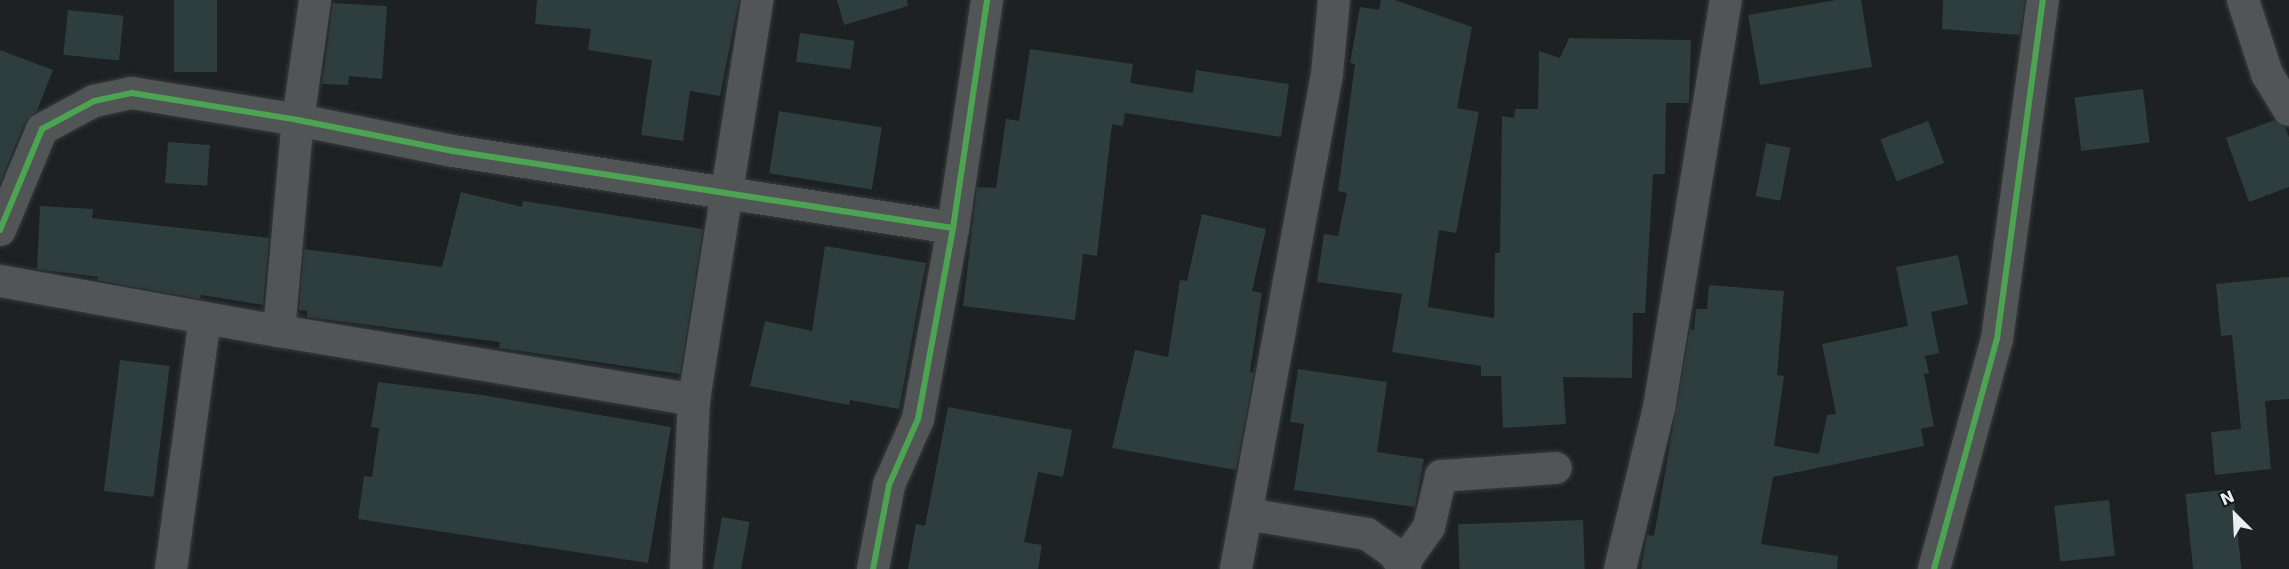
<!DOCTYPE html>
<html>
<head>
<meta charset="utf-8">
<style>
  body { margin:0 }
  #map { position:relative; width:2289px; height:569px; overflow:hidden; background:#1d2121; font-family:"DejaVu Sans",sans-serif }
  div>[style] { position:absolute }
  .building>* { inset:0; background:#2e3d3e; transform-origin:0 0 }
  .roads { filter:drop-shadow(0 0 2px #383b3c) drop-shadow(0 0 2px #383b3c) }
  .minor>* { height:32px; margin:-16px; padding:0 16px; transform-origin:16px; border-radius:16px; background:#525555 }
  .cycleway>* { height:6px; margin:-3px; padding:0 3px; transform-origin:3px; border-radius:3px; background:#4ca352 }
  span { translate:-50% -50%; white-space:nowrap; text-align:center; line-height:1.15; -webkit-text-stroke:4.5px #121919; paint-order:stroke }
  .north { position:absolute; left:2205px; top:485px; width:60px; height:60px; -webkit-text-stroke:4px #121919; paint-order:stroke; rotate:336deg; font-size:16px; font-weight:700; line-height:24px; text-align:center; color:#eaeff0 }
  .north::after { content:''; display:block; margin:auto; width:21px; height:27px; background:#eaeff0; clip-path:polygon(50% 0,100% 100%,50% 72%,0 100%) }
</style>
</head>
<body>
<div id="map">
  <div class="building">
    <i style="left:174px;top:0;width:43px;height:72px"></i>
    <i style="clip-path:polygon(537px 0,739px 0,720px 96px,690px 91px,683px 141px,641px 135px,652px 60px,588px 50px,591px 29px,535px 24px)"></i>
    <i style="clip-path:polygon(837px 0,907px 0,908px 6px,844px 25px)"></i>
    <i style="clip-path:polygon(1381px 0,1395px 0,1472px 27px,1457px 108px,1479px 112px,1456px 233px,1439px 230px,1428px 307px,1494px 318px,1495px 253px,1500px 253px,1502px 116px,1514px 118px,1515px 109px,1538px 109px,1539px 51px,1560px 58px,1569px 38px,1691px 40px,1689px 103px,1666px 103px,1665px 174px,1653px 174px,1645px 313px,1633px 313px,1632px 378px,1563px 377px,1566px 424px,1503px 428px,1501px 376px,1481px 376px,1481px 366px,1392px 352px,1402px 294px,1317px 282px,1324px 234px,1338px 236px,1347px 193px,1338px 191px,1355px 64px,1350px 63px,1360px 7px,1379px 10px)"></i>
    <i style="clip-path:polygon(1836px 0,1861px 0,1872px 67px,1760px 85px,1748px 15px)"></i>
    <i style="clip-path:polygon(1943px 0,2025px 0,2020px 35px,1942px 29px)"></i>
    <i style="clip-path:polygon(333px 3px,387px 6px,382px 79px,349px 76px,348px 85px,322px 84px)"></i>
    <i style="left:68px;top:10px;width:56px;height:45px;rotate:6deg"></i>
    <i style="left:800px;top:33px;width:55px;height:29px;rotate:8deg"></i>
    <i style="clip-path:polygon(1030px 49px,1133px 64px,1130px 83px,1193px 93px,1196px 70px,1289px 84px,1281px 137px,1125px 113px,1123px 126px,1112px 124px,1097px 256px,1083px 254px,1075px 320px,963px 306px,977px 187px,996px 188px,1006px 119px,1019px 121px)"></i>
    <i style="clip-path:polygon(0 50px,53px 70px,37px 111px,25px 122px,0 183px)"></i>
    <i style="left:2143px;top:89px;width:54px;height:69px;rotate:83deg"></i>
    <i style="left:779px;top:111px;width:104px;height:63px;rotate:9deg"></i>
    <i style="clip-path:polygon(2275px 120px,2285px 127px,2289px 137px,2289px 187px,2249px 202px,2226px 138px)"></i>
    <i style="left:1928px;top:121px;width:45px;height:51px;rotate:69deg"></i>
    <i style="left:168px;top:142px;width:42px;height:41px;rotate:4deg"></i>
    <i style="left:1766px;top:143px;width:25px;height:54px;rotate:11deg"></i>
    <i style="clip-path:polygon(461px 192px,522px 207px,523px 201px,703px 229px,680px 374px,499px 348px,500px 342px,307px 317px,307px 311px,299px 310px,304px 249px,442px 267px)"></i>
    <i style="clip-path:polygon(40px 206px,93px 209px,92px 218px,269px 238px,263px 305px,201px 295px,200px 299px,97px 280px,98px 277px,37px 269px)"></i>
    <i style="clip-path:polygon(1202px 214px,1266px 229px,1252px 291px,1262px 293px,1250px 372px,1254px 373px,1236px 470px,1112px 448px,1135px 350px,1168px 357px,1180px 280px,1187px 281px)"></i>
    <i style="clip-path:polygon(825px 246px,926px 263px,899px 409px,850px 400px,849px 405px,750px 386px,765px 321px,812px 331px)"></i>
    <i style="clip-path:polygon(1958px 255px,1968px 304px,1931px 312px,1939px 353px,1925px 356px,1929px 373px,1924px 374px,1934px 426px,1921px 429px,1924px 446px,1773px 477px,1761px 544px,1838px 556px,1837px 569px,1641px 569px,1647px 535px,1654px 536px,1690px 329px,1694px 330px,1696px 309px,1707px 309px,1709px 285px,1784px 291px,1777px 375px,1784px 376px,1774px 446px,1819px 454px,1827px 415px,1836px 414px,1822px 344px,1908px 326px,1896px 267px)"></i>
    <i style="clip-path:polygon(2289px 277px,2289px 399px,2265px 401px,2271px 469px,2215px 475px,2211px 432px,2241px 429px,2232px 335px,2221px 336px,2216px 284px)"></i>
    <i style="left:120px;top:360px;width:50px;height:132px;rotate:7deg"></i>
    <i style="clip-path:polygon(1298px 369px,1387px 382px,1377px 452px,1424px 459px,1415px 507px,1294px 490px,1304px 424px,1290px 422px)"></i>
    <i style="clip-path:polygon(378px 382px,482px 395px,671px 427px,648px 563px,358px 519px,364px 476px,372px 477px,379px 428px,371px 427px)"></i>
    <i style="clip-path:polygon(948px 407px,1072px 430px,1063px 477px,1038px 472px,1024px 542px,1042px 545px,1038px 569px,908px 569px,916px 524px,925px 526px)"></i>
    <i style="left:2233px;top:489px;width:81px;height:48px;rotate:84deg"></i>
    <i style="left:2109px;top:500px;width:56px;height:55px;rotate:84deg"></i>
    <i style="left:722px;top:517px;width:28px;height:53px;rotate:10deg"></i>
    <i style="left:1583px;top:520px;width:49px;height:125px;rotate:88deg"></i>
  </div>
  <div class="roads">
    <div class="minor">
      <i style="left:2243px;top:0;width:78px;rotate:72deg"></i>
      <i style="left:2267px;top:74px;width:42px;rotate:58.6deg"></i>
      <i style="left:0;top:230px;width:109px;rotate:-67.4deg"></i>
      <i style="left:42px;top:129px;width:59px;rotate:-28.3deg"></i>
      <i style="left:94px;top:101px;width:39px;rotate:-12deg"></i>
      <i style="left:132px;top:93px;width:168px;rotate:9.2deg"></i>
      <i style="left:298px;top:120px;width:158px;rotate:11.3deg"></i>
      <i style="left:453px;top:151px;width:506px;rotate:8.75deg"></i>
      <i style="left:0;top:281px;width:283px;rotate:10.2deg"></i>
      <i style="left:279px;top:331px;width:212px;rotate:-84.9deg"></i>
      <i style="left:298px;top:120px;width:121px;rotate:-81.9deg"></i>
      <i style="left:279px;top:331px;width:421px;rotate:9.4deg"></i>
      <i style="left:1247px;top:514px;width:122px;rotate:9.5deg"></i>
      <i style="left:1367px;top:534px;width:32px;rotate:35deg"></i>
      <i style="left:1393px;top:552px;width:21px;rotate:55deg"></i>
      <i style="left:1402px;top:565px;width:47px;rotate:-54.6deg"></i>
      <i style="left:1429px;top:527px;width:52px;rotate:-76.8deg"></i>
      <i style="left:1441px;top:476px;width:115px;rotate:-4deg"></i>
      <i style="left:171px;top:569px;width:253px;rotate:-82.3deg"></i>
      <i style="left:686px;top:569px;width:169px;rotate:-87.3deg"></i>
      <i style="left:694px;top:400px;width:405px;rotate:-81deg"></i>
      <i style="left:873px;top:569px;width:86px;rotate:-79.2deg"></i>
      <i style="left:889px;top:485px;width:72px;rotate:-66.3deg"></i>
      <i style="left:918px;top:419px;width:194px;rotate:-79.6deg"></i>
      <i style="left:953px;top:228px;width:231px;rotate:-81.5deg"></i>
      <i style="left:1236px;top:569px;width:503px;rotate:-79.58deg"></i>
      <i style="left:1327px;top:74px;width:74px;rotate:-84.6deg"></i>
      <i style="left:1620px;top:569px;width:166px;rotate:-76.4deg"></i>
      <i style="left:1659px;top:408px;width:413px;rotate:-80.7deg"></i>
      <i style="left:1934px;top:569px;width:238px;rotate:-74.7deg"></i>
      <i style="left:1997px;top:339px;width:342px;rotate:-82.3deg"></i>
    </div>
  </div>
  <div class="cycleway">
    <i style="left:0;top:230px;width:109px;rotate:-67.4deg"></i>
    <i style="left:42px;top:129px;width:59px;rotate:-28.3deg"></i>
    <i style="left:94px;top:101px;width:39px;rotate:-12deg"></i>
    <i style="left:132px;top:93px;width:168px;rotate:9.2deg"></i>
    <i style="left:298px;top:120px;width:158px;rotate:11.3deg"></i>
    <i style="left:453px;top:151px;width:506px;rotate:8.75deg"></i>
    <i style="left:873px;top:569px;width:86px;rotate:-79.2deg"></i>
    <i style="left:889px;top:485px;width:72px;rotate:-66.3deg"></i>
    <i style="left:918px;top:419px;width:194px;rotate:-79.6deg"></i>
    <i style="left:953px;top:228px;width:231px;rotate:-81.5deg"></i>
    <i style="left:1934px;top:569px;width:238px;rotate:-74.7deg"></i>
    <i style="left:1997px;top:339px;width:342px;rotate:-82.3deg"></i>
  </div>
  <div class="north">N</div>
</div>
</body>
</html>
